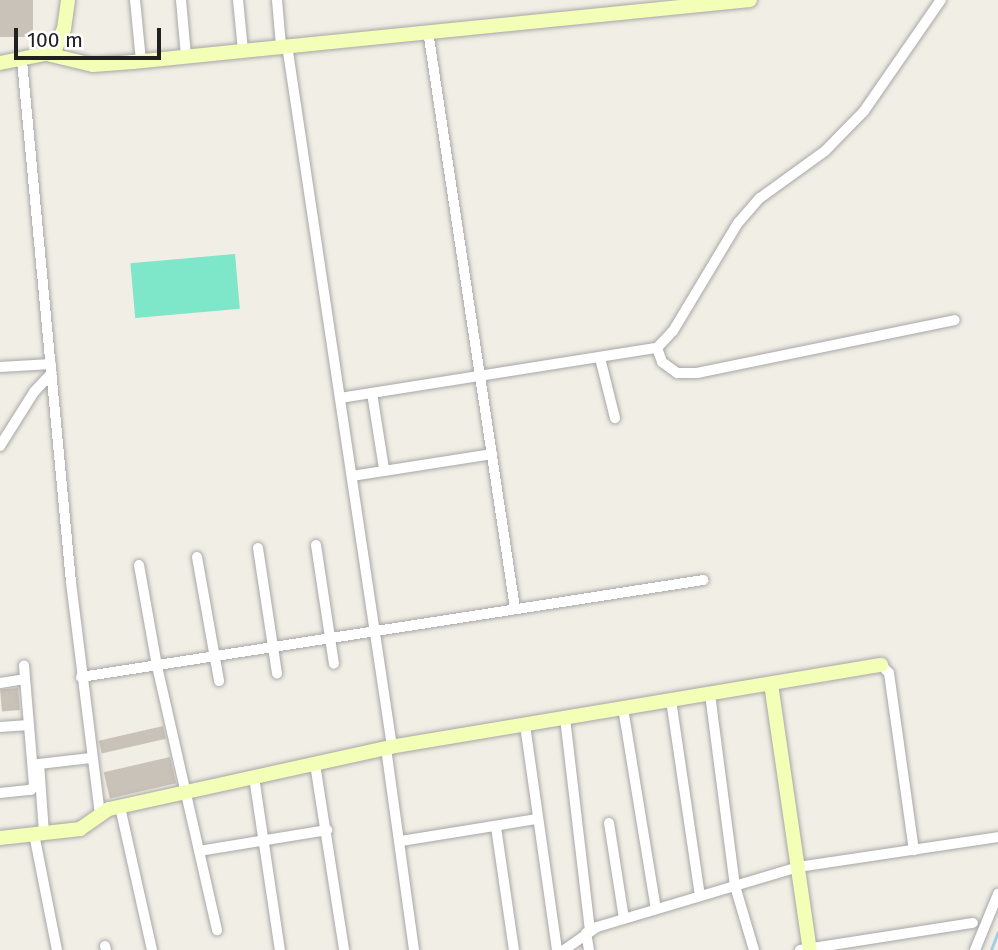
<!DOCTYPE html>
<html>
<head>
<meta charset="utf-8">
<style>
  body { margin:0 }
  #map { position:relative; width:998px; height:950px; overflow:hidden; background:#f1eee5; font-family:"Fira Sans",sans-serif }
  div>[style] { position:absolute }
  .pitch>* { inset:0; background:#7ee6c9; transform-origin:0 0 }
  .stream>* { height:2.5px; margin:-1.25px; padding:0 1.25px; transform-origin:1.25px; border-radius:1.25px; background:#a3cde2 }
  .building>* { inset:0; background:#c9c2b8; transform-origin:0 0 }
  .roads { filter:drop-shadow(0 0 2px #a7a7a7) drop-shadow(0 0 2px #a7a7a7) }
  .street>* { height:10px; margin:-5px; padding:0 5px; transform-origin:5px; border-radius:5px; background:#fff }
  .secondary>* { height:14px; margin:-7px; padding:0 7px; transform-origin:7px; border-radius:7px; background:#f3feb6 }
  span { translate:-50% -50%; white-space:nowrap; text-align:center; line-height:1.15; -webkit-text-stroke:7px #fff; paint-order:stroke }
  .scale { position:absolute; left:14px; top:28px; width:147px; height:32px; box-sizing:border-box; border:4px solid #202020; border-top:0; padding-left:9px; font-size:21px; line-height:24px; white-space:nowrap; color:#202020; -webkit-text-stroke:5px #fff; paint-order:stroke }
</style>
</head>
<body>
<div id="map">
  <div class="pitch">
    <i style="left:235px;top:254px;width:55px;height:105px;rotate:85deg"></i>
  </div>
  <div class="stream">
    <i style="left:991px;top:950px;width:19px;rotate:-69deg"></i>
  </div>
  <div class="building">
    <i style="left:0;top:0;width:33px;height:37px"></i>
    <i style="left:18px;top:688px;width:22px;height:18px;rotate:85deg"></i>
    <i style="left:163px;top:726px;width:13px;height:66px;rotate:77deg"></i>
    <i style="left:170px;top:757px;width:27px;height:68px;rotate:77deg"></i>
  </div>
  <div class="roads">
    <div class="street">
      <i style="left:135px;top:0;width:61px;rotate:84.4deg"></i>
      <i style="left:181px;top:0;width:56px;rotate:84.9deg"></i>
      <i style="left:238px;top:0;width:50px;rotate:84.3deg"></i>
      <i style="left:277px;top:0;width:46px;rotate:85deg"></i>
      <i style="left:428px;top:31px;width:584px;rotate:81.43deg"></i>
      <i style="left:287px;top:45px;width:710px;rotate:81.49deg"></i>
      <i style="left:22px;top:61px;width:523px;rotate:84.63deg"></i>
      <i style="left:71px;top:582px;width:235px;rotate:82.9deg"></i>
      <i style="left:657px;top:348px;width:15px;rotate:70deg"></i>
      <i style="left:662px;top:362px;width:19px;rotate:36deg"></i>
      <i style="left:677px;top:373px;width:20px"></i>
      <i style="left:697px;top:373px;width:263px;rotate:-11.6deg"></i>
      <i style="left:600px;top:358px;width:62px;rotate:76deg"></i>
      <i style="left:0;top:367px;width:51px;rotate:-3.4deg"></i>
      <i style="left:372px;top:393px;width:77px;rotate:81deg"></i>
      <i style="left:340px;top:398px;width:321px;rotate:-9deg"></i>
      <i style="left:657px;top:348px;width:23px;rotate:-47deg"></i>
      <i style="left:673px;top:331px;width:126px;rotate:-59deg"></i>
      <i style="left:738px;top:223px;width:33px;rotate:-49deg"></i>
      <i style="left:760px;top:198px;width:80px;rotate:-35.9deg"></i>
      <i style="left:825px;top:151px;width:56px;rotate:-45.7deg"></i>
      <i style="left:864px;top:111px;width:135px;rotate:-55.3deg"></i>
      <i style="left:0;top:446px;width:64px;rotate:-57.8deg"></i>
      <i style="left:34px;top:392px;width:26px;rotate:-47deg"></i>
      <i style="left:352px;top:476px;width:142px;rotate:-8.9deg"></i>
      <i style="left:316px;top:545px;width:120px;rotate:81.4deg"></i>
      <i style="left:258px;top:548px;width:127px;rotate:81.4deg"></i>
      <i style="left:197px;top:557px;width:126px;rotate:79.9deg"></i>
      <i style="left:139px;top:565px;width:103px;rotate:79.9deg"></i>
      <i style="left:157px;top:666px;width:271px;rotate:77.2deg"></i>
      <i style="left:881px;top:665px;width:11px;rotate:45deg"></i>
      <i style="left:889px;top:673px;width:179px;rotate:82deg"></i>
      <i style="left:81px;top:677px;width:630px;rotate:-8.86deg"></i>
      <i style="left:0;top:683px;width:25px;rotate:-9deg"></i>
      <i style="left:710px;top:694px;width:194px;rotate:82.6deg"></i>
      <i style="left:735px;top:886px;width:67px;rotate:73.5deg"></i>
      <i style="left:671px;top:700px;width:198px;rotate:81.6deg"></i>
      <i style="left:623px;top:708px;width:204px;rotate:80.7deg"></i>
      <i style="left:565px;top:718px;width:214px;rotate:83.3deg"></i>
      <i style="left:525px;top:725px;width:227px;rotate:81.9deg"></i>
      <i style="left:0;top:727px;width:29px;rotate:-4deg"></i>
      <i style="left:386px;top:748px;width:204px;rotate:82.1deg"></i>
      <i style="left:315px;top:764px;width:188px;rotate:81.1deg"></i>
      <i style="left:254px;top:777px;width:175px;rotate:81.5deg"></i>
      <i style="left:0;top:793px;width:31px;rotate:-6deg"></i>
      <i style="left:31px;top:790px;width:6px;rotate:-59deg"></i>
      <i style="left:34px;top:785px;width:120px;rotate:-94.8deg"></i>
      <i style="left:120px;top:807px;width:147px;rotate:77.4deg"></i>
      <i style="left:609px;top:823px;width:97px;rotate:81.1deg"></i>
      <i style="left:496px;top:827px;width:124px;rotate:81.7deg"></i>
      <i style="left:44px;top:833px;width:69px;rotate:-94.1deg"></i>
      <i style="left:39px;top:764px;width:52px;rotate:-6.6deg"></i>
      <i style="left:34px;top:834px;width:118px;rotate:78.8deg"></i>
      <i style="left:401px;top:841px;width:138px;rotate:-9.2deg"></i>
      <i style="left:199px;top:851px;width:130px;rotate:-9.3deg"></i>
      <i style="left:586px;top:933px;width:17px;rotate:80deg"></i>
      <i style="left:105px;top:946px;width:4px;rotate:76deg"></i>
      <i style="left:564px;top:950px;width:40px;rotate:-34.9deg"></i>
      <i style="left:597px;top:927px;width:210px;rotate:-16.6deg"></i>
      <i style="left:798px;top:867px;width:202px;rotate:-8.5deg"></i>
      <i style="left:800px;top:950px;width:175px;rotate:-8.9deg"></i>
      <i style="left:975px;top:950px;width:61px;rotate:-67.7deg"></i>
    </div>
    <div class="secondary">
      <i style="left:51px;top:55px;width:43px;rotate:13.4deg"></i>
      <i style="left:93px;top:65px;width:40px;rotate:-4.3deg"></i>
      <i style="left:133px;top:62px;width:620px;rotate:-5.74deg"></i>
      <i style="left:0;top:63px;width:55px;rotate:-11.5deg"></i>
      <i style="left:54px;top:52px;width:25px;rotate:-67deg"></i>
      <i style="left:64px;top:29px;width:29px;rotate:-82deg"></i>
      <i style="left:771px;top:684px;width:269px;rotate:81.7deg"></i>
      <i style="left:0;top:838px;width:81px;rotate:-6.4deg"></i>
      <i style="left:80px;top:829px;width:35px;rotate:-35deg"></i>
      <i style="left:109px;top:809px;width:288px;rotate:-12.4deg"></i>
      <i style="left:390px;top:747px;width:498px;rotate:-9.5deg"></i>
    </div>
  </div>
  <div class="scale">100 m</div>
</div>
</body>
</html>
